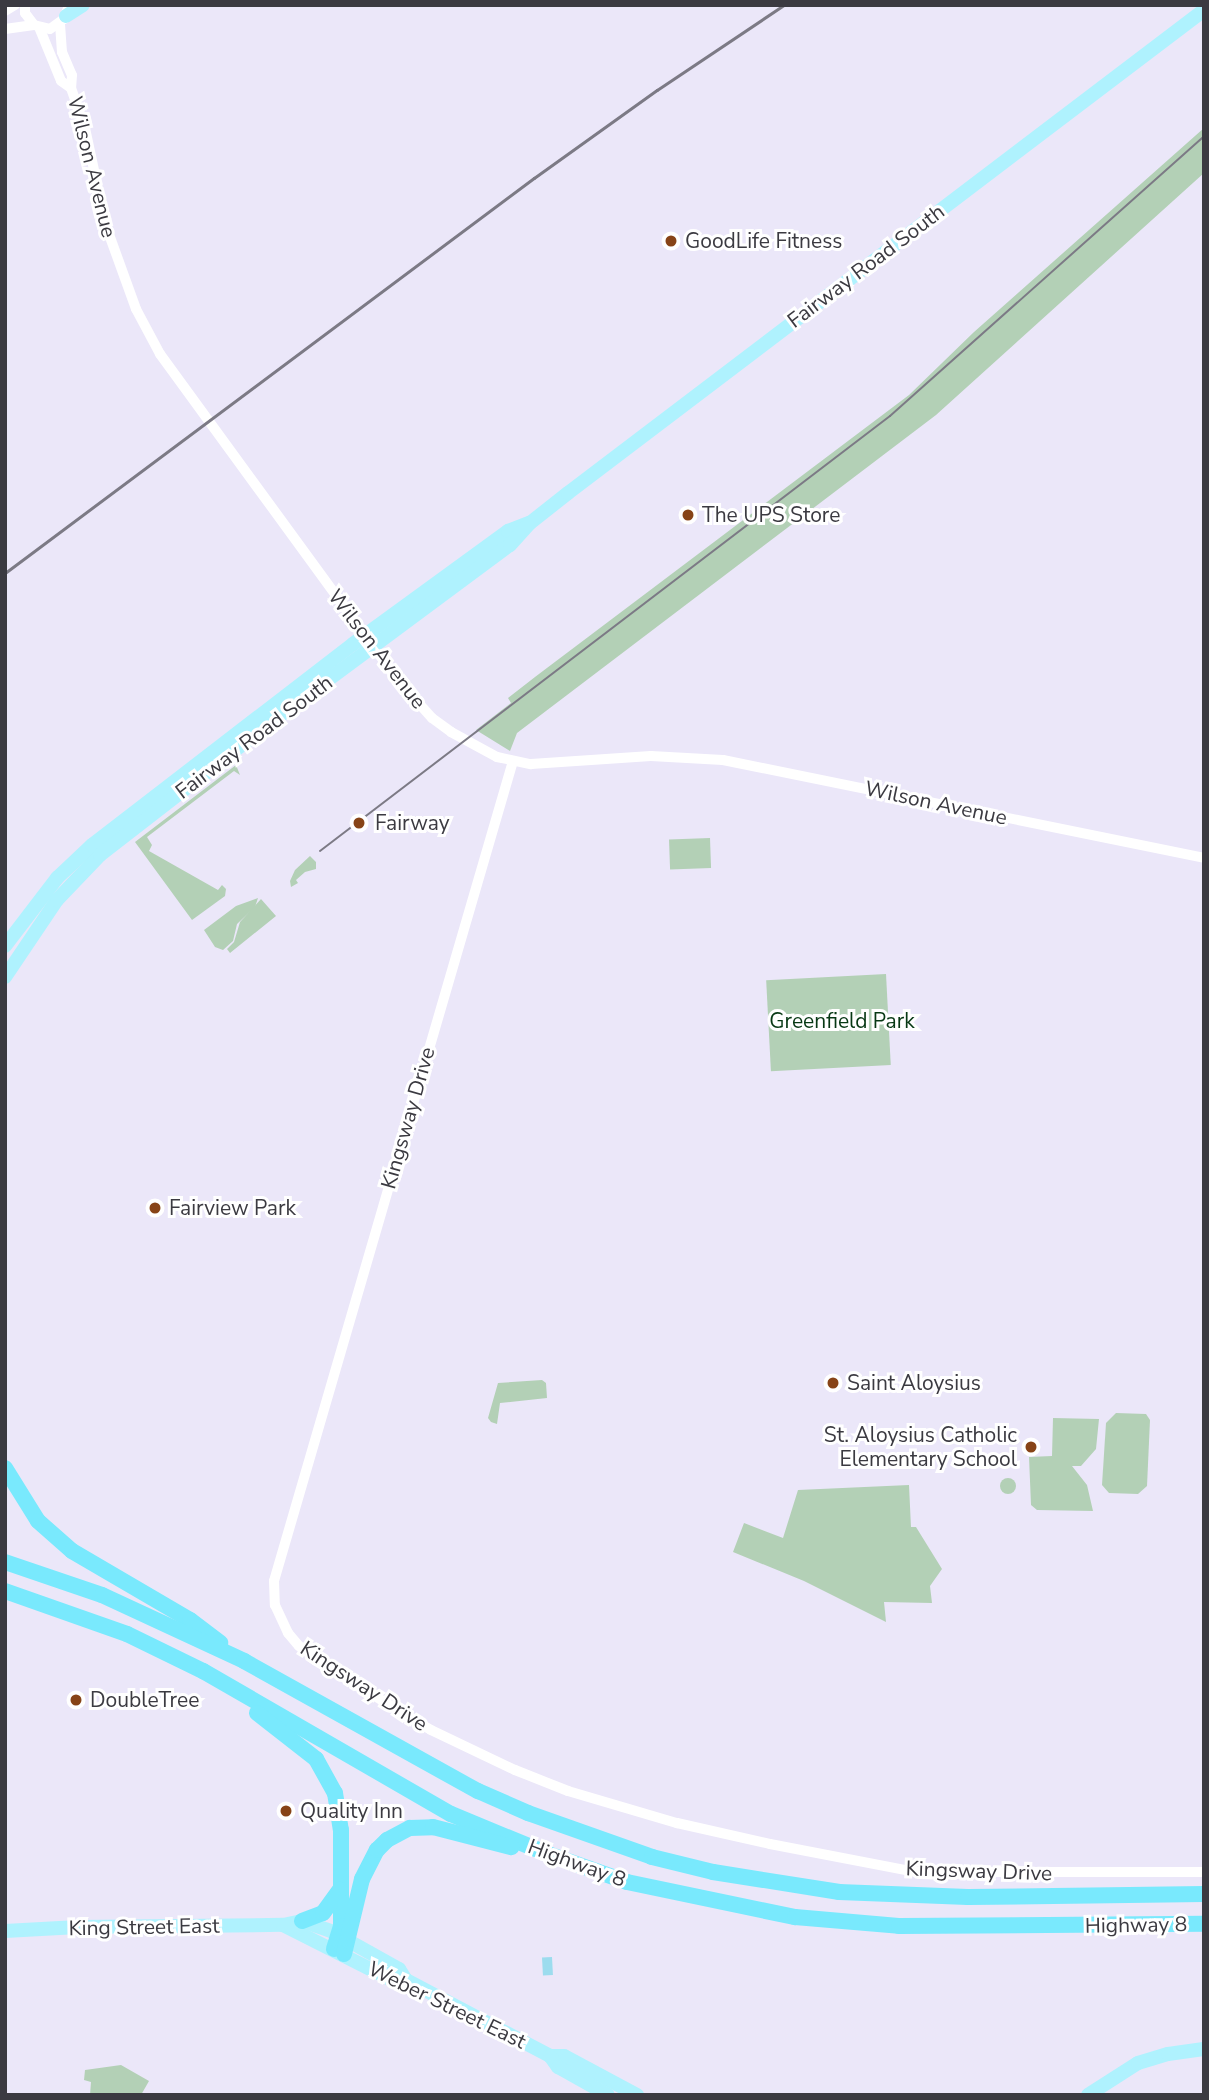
<!DOCTYPE html>
<html>
<head>
<meta charset="utf-8">
<style>
  body { margin:0 }
  #map { position:relative; width:1209px; height:2100px; overflow:hidden; background:#ebe7f9; font-family:"Nunito Sans",sans-serif }
  div>[style] { position:absolute }
  .green>* { inset:0; background:#b3d0b6; transform-origin:0 0 }
  .round { border-radius:50% }
  .water>* { inset:0; background:#9cdcee; transform-origin:0 0 }
  .minor>* { height:10px; margin:-5px; padding:0 5px; transform-origin:5px; border-radius:5px; background:#fff }
  .major>* { height:14px; margin:-7px; padding:0 7px; transform-origin:7px; border-radius:7px; background:#aff2fe }
  .highway>* { height:16px; margin:-8px; padding:0 8px; transform-origin:8px; border-radius:8px; background:#79e9fd }
  .tram>* { height:2px; margin:-1px; padding:0 1px; transform-origin:1px; border-radius:1px; background:#7c7a85 }
  .rail>* { height:2.5px; margin:-1.25px; padding:0 1.25px; transform-origin:1.25px; border-radius:1.25px; background:#7c7a85 }
  .dots>* { width:19px; height:19px; translate:-50% -50%; box-sizing:border-box; border:4px solid #fff; border-radius:50% }
  span { translate:-50% -50%; white-space:nowrap; text-align:center; line-height:1.15; -webkit-text-stroke:6px #fff; paint-order:stroke }
  .street-label { font-size:21px; color:#3b3a41 }
  .poi-label { font-size:21px; color:#3b3a41 }
  .left { translate:0 -50%; text-align:left }
  .right { translate:-100% -50%; text-align:right }
  .park-label { font-size:21px; color:#073814 }
  .frame { position:absolute; inset:0; border:7px solid #3b3a41; pointer-events:none }
</style>
</head>
<body>
<div id="map">
  <div class="green">
    <i style="clip-path:polygon(1204px 128px,1204px 173px,936px 415px,517px 733px,510px 751px,476px 730px,511px 703px,508px 698px,535px 677px,909px 395px,974px 332px)"></i>
    <i style="clip-path:polygon(236px 765px,240px 775px,234px 771px,147px 837px,152px 845px,149px 851px,218px 890px,222px 885px,226px 889px,225px 896px,192px 920px,135px 842px)"></i>
    <i style="left:710px;top:838px;width:30px;height:41px;rotate:88deg"></i>
    <i style="clip-path:polygon(310px 856px,316px 862px,316px 869px,305px 872px,296px 880px,298px 883px,291px 887px,290px 881px,295px 870px)"></i>
    <i style="clip-path:polygon(258px 898px,255px 907px,237px 924px,233px 941px,223px 950px,215px 947px,204px 930px,236px 906px)"></i>
    <i style="clip-path:polygon(261px 899px,276px 916px,230px 953px,227px 949px,234px 942px,240px 922px)"></i>
    <i style="left:886px;top:974px;width:91px;height:120px;rotate:87deg"></i>
    <i style="clip-path:polygon(542px 1380px,546px 1383px,547px 1398px,500px 1403px,497px 1424px,491px 1422px,488px 1418px,498px 1383px)"></i>
    <i style="clip-path:polygon(1116px 1413px,1146px 1414px,1150px 1420px,1147px 1486px,1138px 1494px,1109px 1493px,1102px 1485px,1106px 1423px)"></i>
    <i style="clip-path:polygon(1053px 1418px,1099px 1419px,1096px 1449px,1081px 1466px,1072px 1466px,1087px 1485px,1093px 1511px,1037px 1510px,1031px 1505px,1029px 1457px,1052px 1456px)"></i>
    <i class="round" style="left:1000px;top:1478px;width:16px;height:16px"></i>
    <i style="clip-path:polygon(909px 1485px,911px 1527px,916px 1527px,942px 1569px,930px 1586px,932px 1603px,884px 1602px,886px 1622px,804px 1581px,733px 1552px,744px 1523px,783px 1538px,798px 1490px)"></i>
    <i style="clip-path:polygon(121px 2065px,149px 2081px,141px 2095px,90px 2095px,91px 2082px,84px 2080px,85px 2070px)"></i>
  </div>
  <div class="water">
    <i style="left:552px;top:1957px;width:18px;height:10px;rotate:87deg"></i>
  </div>
  <div class="minor">
    <i style="left:25px;top:5px;width:8px;rotate:90deg"></i>
    <i style="left:25px;top:13px;width:15px;rotate:53deg"></i>
    <i style="left:34px;top:25px;width:16px;rotate:14deg"></i>
    <i style="left:50px;top:29px;width:17px;rotate:-36deg"></i>
    <i style="left:64px;top:19px;width:15px;rotate:-70deg"></i>
    <i style="left:5px;top:11px;width:12px;rotate:-31deg"></i>
    <i style="left:60px;top:24px;width:28px;rotate:86deg"></i>
    <i style="left:62px;top:52px;width:25px;rotate:67deg"></i>
    <i style="left:72px;top:75px;width:13px;rotate:94deg"></i>
    <i style="left:71px;top:88px;width:42px;rotate:70.7deg"></i>
    <i style="left:85px;top:128px;width:100px;rotate:77.9deg"></i>
    <i style="left:106px;top:226px;width:88px;rotate:70.1deg"></i>
    <i style="left:136px;top:309px;width:51px;rotate:61.9deg"></i>
    <i style="left:160px;top:354px;width:401px;rotate:53.9deg"></i>
    <i style="left:396px;top:678px;width:54px;rotate:48deg"></i>
    <i style="left:432px;top:718px;width:24px;rotate:36deg"></i>
    <i style="left:451px;top:732px;width:52px;rotate:28.5deg"></i>
    <i style="left:497px;top:757px;width:35px;rotate:12deg"></i>
    <i style="left:531px;top:764px;width:120px;rotate:-3.8deg"></i>
    <i style="left:651px;top:756px;width:72px;rotate:3.2deg"></i>
    <i style="left:723px;top:760px;width:491px;rotate:11.5deg"></i>
    <i style="left:39px;top:27px;width:58px;rotate:67.8deg"></i>
    <i style="left:61px;top:81px;width:12px;rotate:35deg"></i>
    <i style="left:5px;top:29px;width:29px;rotate:-8deg"></i>
    <i style="left:513px;top:761px;width:854px;rotate:106.25deg"></i>
    <i style="left:274px;top:1581px;width:24px;rotate:88deg"></i>
    <i style="left:275px;top:1605px;width:31px;rotate:65deg"></i>
    <i style="left:288px;top:1633px;width:17px;rotate:50deg"></i>
    <i style="left:299px;top:1646px;width:56px;rotate:34.8deg"></i>
    <i style="left:345px;top:1678px;width:100px;rotate:31.2deg"></i>
    <i style="left:431px;top:1730px;width:93px;rotate:25.5deg"></i>
    <i style="left:515px;top:1770px;width:57px;rotate:21.6deg"></i>
    <i style="left:568px;top:1791px;width:114px;rotate:16.4deg"></i>
    <i style="left:677px;top:1823px;width:95px;rotate:12.7deg"></i>
    <i style="left:770px;top:1844px;width:149px;rotate:10.9deg"></i>
    <i style="left:916px;top:1872px;width:288px"></i>
  </div>
  <div class="major">
    <i style="left:66px;top:16px;width:20px;rotate:-33deg"></i>
    <i style="left:5px;top:946px;width:86px;rotate:-52.6deg"></i>
    <i style="left:57px;top:878px;width:48px;rotate:-43.3deg"></i>
    <i style="left:92px;top:845px;width:329px;rotate:-37.6deg"></i>
    <i style="left:353px;top:644px;width:192px;rotate:-36.1deg"></i>
    <i style="left:508px;top:531px;width:22px;rotate:-21deg"></i>
    <i style="left:5px;top:977px;width:93px;rotate:-56deg"></i>
    <i style="left:57px;top:900px;width:62px;rotate:-46.3deg"></i>
    <i style="left:100px;top:855px;width:215px;rotate:-37.8deg"></i>
    <i style="left:270px;top:723px;width:299px;rotate:-36.6deg"></i>
    <i style="left:510px;top:545px;width:30px;rotate:-48deg"></i>
    <i style="left:530px;top:523px;width:48px;rotate:-38.3deg"></i>
    <i style="left:568px;top:493px;width:799px;rotate:-37.21deg"></i>
    <i style="left:283px;top:1925px;width:122px;rotate:26.8deg"></i>
    <i style="left:392px;top:1980px;width:14px"></i>
    <i style="left:406px;top:1980px;width:163px;rotate:27.8deg"></i>
    <i style="left:550px;top:2056px;width:14px"></i>
    <i style="left:564px;top:2056px;width:83px;rotate:28.1deg"></i>
    <i style="left:5px;top:1931px;width:73px;rotate:-3.1deg"></i>
    <i style="left:78px;top:1927px;width:205px;rotate:-0.6deg"></i>
    <i style="left:283px;top:1925px;width:19px;rotate:-12deg"></i>
    <i style="left:302px;top:1921px;width:31px;rotate:19deg"></i>
    <i style="left:331px;top:1931px;width:78px;rotate:29.2deg"></i>
    <i style="left:399px;top:1969px;width:13px;rotate:58deg"></i>
    <i style="left:550px;top:2056px;width:14px;rotate:54deg"></i>
    <i style="left:558px;top:2067px;width:57px;rotate:29.2deg"></i>
    <i style="left:1088px;top:2095px;width:59px;rotate:-32.6deg"></i>
    <i style="left:1138px;top:2063px;width:31px;rotate:-17deg"></i>
    <i style="left:1168px;top:2054px;width:36px;rotate:-8deg"></i>
  </div>
  <div class="highway">
    <i style="left:5px;top:1468px;width:62px;rotate:58.1deg"></i>
    <i style="left:38px;top:1521px;width:45px;rotate:41.4deg"></i>
    <i style="left:72px;top:1551px;width:137px;rotate:30.3deg"></i>
    <i style="left:190px;top:1620px;width:38px;rotate:37deg"></i>
    <i style="left:5px;top:1562px;width:102px;rotate:18.8deg"></i>
    <i style="left:102px;top:1595px;width:157px;rotate:24.9deg"></i>
    <i style="left:244px;top:1661px;width:268px;rotate:29.1deg"></i>
    <i style="left:478px;top:1791px;width:55px;rotate:23.7deg"></i>
    <i style="left:528px;top:1813px;width:132px;rotate:19.5deg"></i>
    <i style="left:652px;top:1857px;width:63px;rotate:13.8deg"></i>
    <i style="left:713px;top:1872px;width:128px;rotate:9deg"></i>
    <i style="left:839px;top:1892px;width:129px;rotate:2.2deg"></i>
    <i style="left:968px;top:1897px;width:236px;rotate:-0.7deg"></i>
    <i style="left:5px;top:1591px;width:129px;rotate:19.4deg"></i>
    <i style="left:127px;top:1634px;width:85px;rotate:26deg"></i>
    <i style="left:203px;top:1671px;width:286px;rotate:30deg"></i>
    <i style="left:451px;top:1814px;width:105px;rotate:22.4deg"></i>
    <i style="left:548px;top:1854px;width:84px;rotate:19.5deg"></i>
    <i style="left:627px;top:1882px;width:172px;rotate:11.8deg"></i>
    <i style="left:795px;top:1917px;width:104px;rotate:4.9deg"></i>
    <i style="left:899px;top:1926px;width:305px;rotate:-0.4deg"></i>
    <i style="left:257px;top:1713px;width:75px;rotate:37.9deg"></i>
    <i style="left:316px;top:1759px;width:39px;rotate:61deg"></i>
    <i style="left:335px;top:1793px;width:37px;rotate:81deg"></i>
    <i style="left:341px;top:1830px;width:96px;rotate:90deg"></i>
    <i style="left:341px;top:1926px;width:24px;rotate:107deg"></i>
    <i style="left:302px;top:1921px;width:22px;rotate:-21deg"></i>
    <i style="left:323px;top:1913px;width:29px;rotate:-54deg"></i>
    <i style="left:344px;top:1954px;width:77px;rotate:-76.5deg"></i>
    <i style="left:362px;top:1879px;width:33px;rotate:-63deg"></i>
    <i style="left:377px;top:1850px;width:14px;rotate:-45deg"></i>
    <i style="left:387px;top:1840px;width:26px;rotate:-28deg"></i>
    <i style="left:410px;top:1828px;width:23px;rotate:-2deg"></i>
    <i style="left:433px;top:1827px;width:81px;rotate:14.4deg"></i>
  </div>
  <div class="tram">
    <i style="left:320px;top:851px;width:717px;rotate:-37.35deg"></i>
    <i style="left:890px;top:416px;width:421px;rotate:-41.7deg"></i>
  </div>
  <div class="rail">
    <i style="left:5px;top:573px;width:660px;rotate:-36.75deg"></i>
    <i style="left:534px;top:178px;width:151px;rotate:-35.6deg"></i>
    <i style="left:657px;top:90px;width:153px;rotate:-33.8deg"></i>
  </div>
  <div class="dots">
    <i style="left:671px;top:241px;background:#874317"></i>
    <i style="left:688px;top:515px;background:#874317"></i>
    <i style="left:359px;top:823px;background:#874317"></i>
    <i style="left:155px;top:1208px;background:#874317"></i>
    <i style="left:833px;top:1383px;background:#874317"></i>
    <i style="left:1031px;top:1447px;background:#874317"></i>
    <i style="left:76px;top:1700px;background:#874317"></i>
    <i style="left:286px;top:1811px;background:#874317"></i>
  </div>
  <div class="street-label">
    <span style="left:92px;top:167px;rotate:76deg">Wilson Avenue</span>
    <span style="left:866px;top:266px;rotate:-37deg">Fairway Road South</span>
    <span style="left:377px;top:649px;rotate:52deg">Wilson Avenue</span>
    <span style="left:254px;top:737px;rotate:-37deg">Fairway Road South</span>
    <span style="left:936px;top:803px;rotate:12deg">Wilson Avenue</span>
    <span style="left:408px;top:1118px;rotate:-74deg">Kingsway Drive</span>
    <span style="left:364px;top:1686px;rotate:33deg">Kingsway Drive</span>
    <span style="left:577px;top:1863px;rotate:20deg">Highway 8</span>
    <span style="left:979px;top:1871px;rotate:2deg">Kingsway Drive</span>
    <span style="left:1136px;top:1925px;rotate:-1deg">Highway 8</span>
    <span style="left:144px;top:1927px;rotate:-1deg">King Street East</span>
    <span style="left:447px;top:2005px;rotate:26deg">Weber Street East</span>
  </div>
  <div class="poi-label">
    <span class="left" style="left:685px;top:241px">GoodLife Fitness</span>
    <span class="left" style="left:702px;top:515px">The UPS Store</span>
    <span class="left" style="left:375px;top:823px">Fairway</span>
    <span class="left" style="left:169px;top:1208px">Fairview Park</span>
    <span class="left" style="left:847px;top:1383px">Saint Aloysius</span>
    <span class="right" style="left:1017px;top:1447px">St. Aloysius Catholic<br>Elementary School</span>
    <span class="left" style="left:90px;top:1700px">DoubleTree</span>
    <span class="left" style="left:300px;top:1811px">Quality Inn</span>
  </div>
  <div class="park-label">
    <span style="left:842px;top:1021px">Greenfield Park</span>
  </div>
  <div class="frame"></div>
</div>
</body>
</html>
